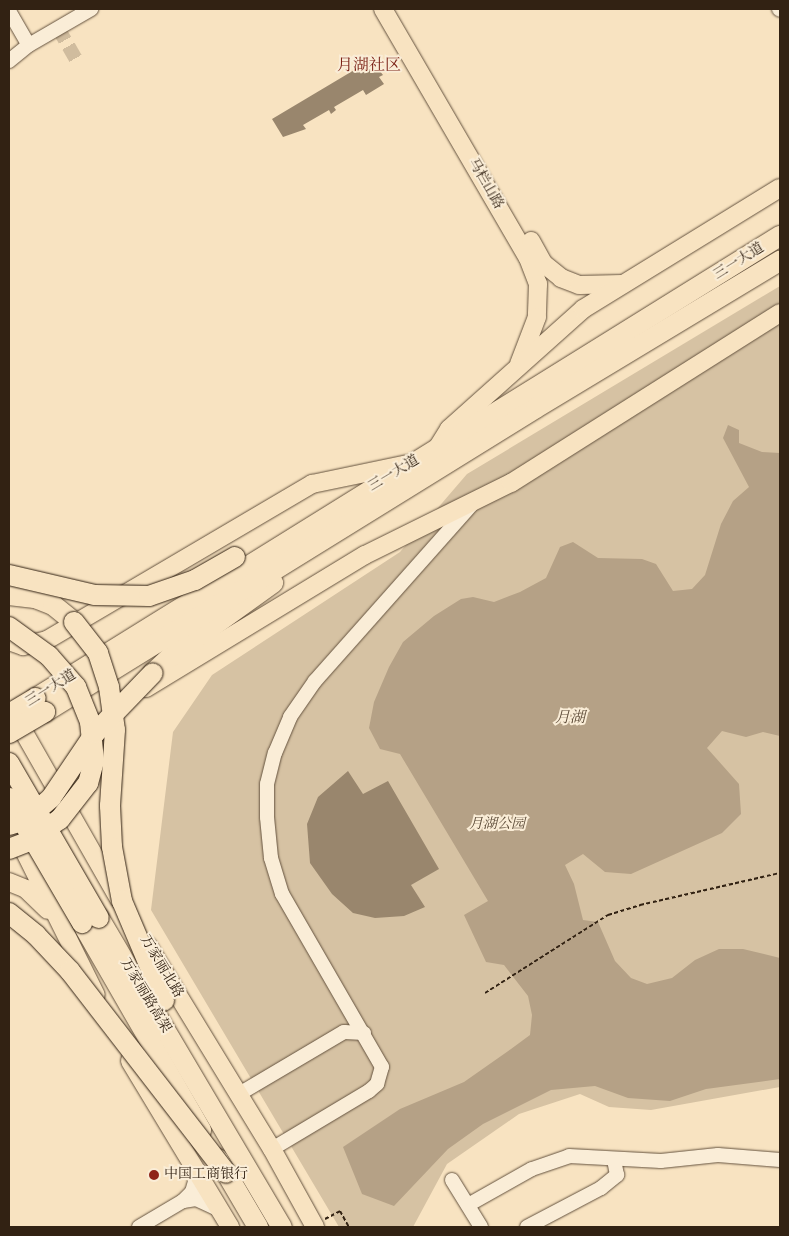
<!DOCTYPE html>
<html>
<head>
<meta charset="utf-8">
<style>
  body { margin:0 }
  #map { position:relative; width:789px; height:1236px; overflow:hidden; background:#f8e3c1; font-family:Vollkorn,"Noto Serif SC",serif }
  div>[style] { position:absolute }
  .green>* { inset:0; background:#d6c2a3 }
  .water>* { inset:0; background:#b5a186 }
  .building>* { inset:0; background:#99866d }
  .minor-tunnel>* { height:14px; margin-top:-7px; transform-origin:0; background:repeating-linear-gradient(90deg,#d0bc9e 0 14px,transparent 0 21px) }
  .path>* { height:2px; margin-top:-1px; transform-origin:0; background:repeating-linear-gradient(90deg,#322213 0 4px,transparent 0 6.5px) }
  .roads { filter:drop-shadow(0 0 1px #64523e) drop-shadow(0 0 1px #64523e) }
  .minor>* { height:14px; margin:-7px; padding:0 7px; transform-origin:7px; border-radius:7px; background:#faedd7 }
  .major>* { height:18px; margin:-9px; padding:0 9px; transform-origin:9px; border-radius:9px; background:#f8e3c1 }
  .highway>* { height:20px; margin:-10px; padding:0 10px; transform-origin:10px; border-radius:10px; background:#f8e3c1 }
  .bridges { filter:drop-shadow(0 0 1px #322213) drop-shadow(0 0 1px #322213) }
  .highway-bridge>* { height:20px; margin:-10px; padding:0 10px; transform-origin:10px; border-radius:10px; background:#f8e3c1 }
  .dots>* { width:14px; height:14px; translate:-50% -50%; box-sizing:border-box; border:2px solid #faedd7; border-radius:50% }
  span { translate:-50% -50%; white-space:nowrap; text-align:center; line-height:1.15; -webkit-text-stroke:4px #faedd7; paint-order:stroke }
  .street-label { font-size:14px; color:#322213 }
  .park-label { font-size:14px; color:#5b4a37; font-style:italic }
  .poi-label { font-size:14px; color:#322213 }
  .left { translate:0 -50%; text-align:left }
  .water-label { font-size:15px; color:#604e3b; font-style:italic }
  .quarter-label { font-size:16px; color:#7a1f14 }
  .frame { position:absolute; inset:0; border:10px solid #322213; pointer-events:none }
</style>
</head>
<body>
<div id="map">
  <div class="green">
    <i style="clip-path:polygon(780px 286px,780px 1087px,651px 1110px,609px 1107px,580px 1094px,519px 1114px,447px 1164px,413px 1227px,339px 1227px,151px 910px,173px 732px,212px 675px,400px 552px,467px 474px)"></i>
  </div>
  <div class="water">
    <i style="clip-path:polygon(728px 425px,739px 430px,739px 443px,762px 452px,780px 453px,780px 736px,763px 732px,746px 737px,722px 731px,707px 748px,739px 784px,741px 814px,722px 833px,631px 874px,605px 872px,583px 854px,565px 865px,574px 884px,583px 920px,598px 922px,615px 961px,631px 978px,647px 984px,672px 978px,695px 960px,719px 949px,743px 949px,780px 958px,780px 1079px,706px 1089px,670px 1101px,628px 1098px,595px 1086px,551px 1090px,483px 1124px,448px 1149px,394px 1206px,362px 1194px,343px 1147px,400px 1109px,464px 1082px,511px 1049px,530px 1035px,532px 1015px,528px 996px,504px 965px,486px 962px,464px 915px,488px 901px,400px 754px,380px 749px,369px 728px,374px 702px,389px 667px,403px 642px,434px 616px,461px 599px,473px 597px,494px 602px,520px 592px,546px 578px,560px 547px,573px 542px,598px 558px,642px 559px,656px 564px,673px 591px,692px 589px,705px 575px,721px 524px,733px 501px,749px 487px,723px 438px)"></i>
  </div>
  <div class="building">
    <i style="clip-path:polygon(371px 60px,383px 75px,379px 77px,384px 84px,366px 95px,363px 90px,334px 107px,336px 110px,331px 114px,329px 110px,303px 125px,306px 129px,283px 137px,272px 119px)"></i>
    <i style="clip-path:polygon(348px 771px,363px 794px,388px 781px,439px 869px,411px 885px,425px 907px,404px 916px,375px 918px,353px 913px,332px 894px,310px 863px,307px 824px,318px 797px)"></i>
  </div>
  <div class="minor-tunnel">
    <i style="left:58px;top:28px;width:38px;rotate:60deg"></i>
  </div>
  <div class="path">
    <i style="left:485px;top:993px;width:146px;rotate:-32.4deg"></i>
    <i style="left:608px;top:915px;width:34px;rotate:-17deg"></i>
    <i style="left:640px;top:905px;width:144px;rotate:-12.9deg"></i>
    <i style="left:325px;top:1219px;width:17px;rotate:-28deg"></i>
    <i style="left:340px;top:1211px;width:18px;rotate:61deg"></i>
  </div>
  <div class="roads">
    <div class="minor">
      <i style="left:779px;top:9px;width:1px;rotate:45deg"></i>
      <i style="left:9px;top:11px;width:39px;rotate:60deg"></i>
      <i style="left:9px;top:61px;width:26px;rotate:-39deg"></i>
      <i style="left:29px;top:45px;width:72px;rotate:-30.1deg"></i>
      <i style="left:239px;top:1094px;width:122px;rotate:-30.6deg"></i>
      <i style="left:344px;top:1032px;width:20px;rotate:3deg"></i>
      <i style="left:272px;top:1149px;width:113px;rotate:-30.9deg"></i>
      <i style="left:369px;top:1091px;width:11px;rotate:-41deg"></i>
      <i style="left:377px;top:1084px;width:18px;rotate:-74deg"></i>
      <i style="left:382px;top:1067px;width:200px;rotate:-120deg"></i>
      <i style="left:282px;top:894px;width:38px;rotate:-107deg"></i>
      <i style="left:271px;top:858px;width:41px;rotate:-95.6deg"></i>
      <i style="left:267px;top:817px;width:33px;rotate:-90deg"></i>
      <i style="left:267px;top:784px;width:32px;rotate:-76deg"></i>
      <i style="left:275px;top:753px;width:39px;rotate:-67deg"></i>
      <i style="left:290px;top:717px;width:44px;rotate:-55.2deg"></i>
      <i style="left:315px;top:681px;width:235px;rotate:-48.4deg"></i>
      <i style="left:452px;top:1180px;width:55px;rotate:58.3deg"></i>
      <i style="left:183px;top:1201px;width:13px;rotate:-9deg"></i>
      <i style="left:196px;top:1199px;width:26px;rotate:25deg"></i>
      <i style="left:468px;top:1205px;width:73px;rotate:-29.4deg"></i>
      <i style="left:532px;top:1169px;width:39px;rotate:-19deg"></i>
      <i style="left:569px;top:1156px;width:92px;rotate:3.1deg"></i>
      <i style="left:661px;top:1161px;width:57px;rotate:-6deg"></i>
      <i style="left:718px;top:1155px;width:62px;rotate:4.6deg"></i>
      <i style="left:139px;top:1227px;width:51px;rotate:-30.6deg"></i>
      <i style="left:183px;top:1201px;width:13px;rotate:-45deg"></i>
      <i style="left:192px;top:1192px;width:15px;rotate:-74deg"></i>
      <i style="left:196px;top:1178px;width:11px;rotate:-105deg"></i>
      <i style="left:527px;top:1227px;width:84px;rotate:-27.8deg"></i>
      <i style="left:601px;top:1188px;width:21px;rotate:-39deg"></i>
      <i style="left:617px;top:1175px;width:16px;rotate:-101deg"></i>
    </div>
    <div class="major">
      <i style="left:383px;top:9px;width:288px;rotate:59.8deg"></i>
      <i style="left:528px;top:258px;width:28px;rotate:69deg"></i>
      <i style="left:538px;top:284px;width:33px;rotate:92deg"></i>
      <i style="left:537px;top:317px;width:50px;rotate:111deg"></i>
      <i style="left:531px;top:241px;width:26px;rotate:61deg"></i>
      <i style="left:544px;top:264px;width:22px;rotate:39deg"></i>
      <i style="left:561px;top:278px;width:19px;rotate:21deg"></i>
      <i style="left:579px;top:285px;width:44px;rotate:-1.3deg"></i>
      <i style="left:436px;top:450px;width:25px;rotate:-58deg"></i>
      <i style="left:449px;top:429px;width:180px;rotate:-41.8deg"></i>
      <i style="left:583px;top:309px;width:231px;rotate:-31.6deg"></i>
      <i style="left:9px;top:641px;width:15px;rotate:20deg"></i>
      <i style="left:23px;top:646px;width:25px;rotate:-14deg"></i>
      <i style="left:47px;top:640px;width:308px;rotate:-30.5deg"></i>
      <i style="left:312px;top:484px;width:99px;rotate:-11.7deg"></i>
      <i style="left:146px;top:688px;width:256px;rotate:-31.3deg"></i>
      <i style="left:365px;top:555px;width:163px;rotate:-26.3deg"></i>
      <i style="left:511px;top:483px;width:318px;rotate:-32.3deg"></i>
      <i style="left:14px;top:715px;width:212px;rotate:60.3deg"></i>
      <i style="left:9px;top:820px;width:195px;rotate:63.6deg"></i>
      <i style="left:9px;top:882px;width:18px;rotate:22deg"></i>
      <i style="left:26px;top:889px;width:30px;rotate:44deg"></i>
      <i style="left:148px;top:946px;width:238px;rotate:58.6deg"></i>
      <i style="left:272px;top:1149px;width:89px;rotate:61.1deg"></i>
      <i style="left:130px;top:1061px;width:194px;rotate:58.9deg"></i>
    </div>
    <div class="highway">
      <i style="left:9px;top:595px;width:26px;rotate:7deg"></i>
      <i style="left:35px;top:598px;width:19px;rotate:21deg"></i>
      <i style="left:53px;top:605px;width:27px;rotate:39deg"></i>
      <i style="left:153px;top:673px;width:23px;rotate:-43deg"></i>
      <i style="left:170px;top:657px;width:127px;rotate:-35.7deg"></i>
      <i style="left:36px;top:698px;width:876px;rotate:-31.84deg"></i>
      <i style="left:45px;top:712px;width:577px;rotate:-31.76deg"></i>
      <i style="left:536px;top:408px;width:285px;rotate:-31.1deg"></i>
      <i style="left:99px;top:918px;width:359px;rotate:59.4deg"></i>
      <i style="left:82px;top:923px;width:239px;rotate:60.1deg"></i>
      <i style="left:218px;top:1159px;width:79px;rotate:59.5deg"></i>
    </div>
  </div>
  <div class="bridges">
    <div class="highway-bridge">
      <i style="left:9px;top:575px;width:88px;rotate:13.1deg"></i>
      <i style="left:95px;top:595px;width:54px;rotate:1.1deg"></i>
      <i style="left:149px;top:596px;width:49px;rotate:-19.2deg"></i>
      <i style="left:195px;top:580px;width:46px;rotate:-29.9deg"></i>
      <i style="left:74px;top:622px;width:39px;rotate:52deg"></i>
      <i style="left:98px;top:653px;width:36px;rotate:72deg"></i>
      <i style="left:109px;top:687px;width:43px;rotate:82.1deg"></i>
      <i style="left:115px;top:730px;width:76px;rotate:93.8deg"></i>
      <i style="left:110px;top:806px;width:41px;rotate:87.2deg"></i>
      <i style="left:112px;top:847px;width:55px;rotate:79.5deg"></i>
      <i style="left:122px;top:901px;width:108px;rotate:67deg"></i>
      <i style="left:9px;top:627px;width:49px;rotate:35.9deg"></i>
      <i style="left:49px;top:656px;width:41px;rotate:48.9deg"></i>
      <i style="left:76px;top:687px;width:38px;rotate:68deg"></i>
      <i style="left:90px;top:722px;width:39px;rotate:84deg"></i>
      <i style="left:94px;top:761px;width:23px;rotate:105deg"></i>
      <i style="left:88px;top:783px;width:46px;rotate:127.9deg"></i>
      <i style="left:60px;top:819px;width:40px;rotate:145.1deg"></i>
      <i style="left:27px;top:842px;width:19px;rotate:159deg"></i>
      <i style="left:9px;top:714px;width:31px;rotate:-31deg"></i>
      <i style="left:9px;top:733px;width:42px;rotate:-30.3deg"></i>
      <i style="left:9px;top:763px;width:179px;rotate:59.9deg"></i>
      <i style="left:9px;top:798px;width:145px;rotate:59.7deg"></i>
      <i style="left:9px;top:825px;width:17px;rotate:-17deg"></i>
      <i style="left:25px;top:820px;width:34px;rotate:-40deg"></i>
      <i style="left:51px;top:798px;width:78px;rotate:-55.9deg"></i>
      <i style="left:95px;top:733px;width:83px;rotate:-46deg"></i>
      <i style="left:9px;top:913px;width:35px;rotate:39deg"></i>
      <i style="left:36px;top:935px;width:50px;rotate:46.6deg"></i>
      <i style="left:70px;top:971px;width:255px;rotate:52.3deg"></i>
    </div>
  </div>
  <div class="dots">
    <i style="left:154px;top:1175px;background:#8f2418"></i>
  </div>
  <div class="street-label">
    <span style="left:485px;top:184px;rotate:60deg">马栏山路</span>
    <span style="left:739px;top:262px;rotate:-32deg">三一大道</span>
    <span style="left:394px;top:474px;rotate:-31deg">三一大道</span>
    <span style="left:51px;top:689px;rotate:-32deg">三一大道</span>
    <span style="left:161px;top:967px;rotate:59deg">万家丽北路</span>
    <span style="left:145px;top:996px;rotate:59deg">万家丽路高架</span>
  </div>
  <div class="park-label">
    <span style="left:497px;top:825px">月湖公园</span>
  </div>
  <div class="poi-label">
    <span class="left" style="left:164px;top:1175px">中国工商银行</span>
  </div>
  <div class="water-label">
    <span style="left:570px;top:719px">月湖</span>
  </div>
  <div class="quarter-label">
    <span style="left:369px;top:66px">月湖社区</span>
  </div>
  <div class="frame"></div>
</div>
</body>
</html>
